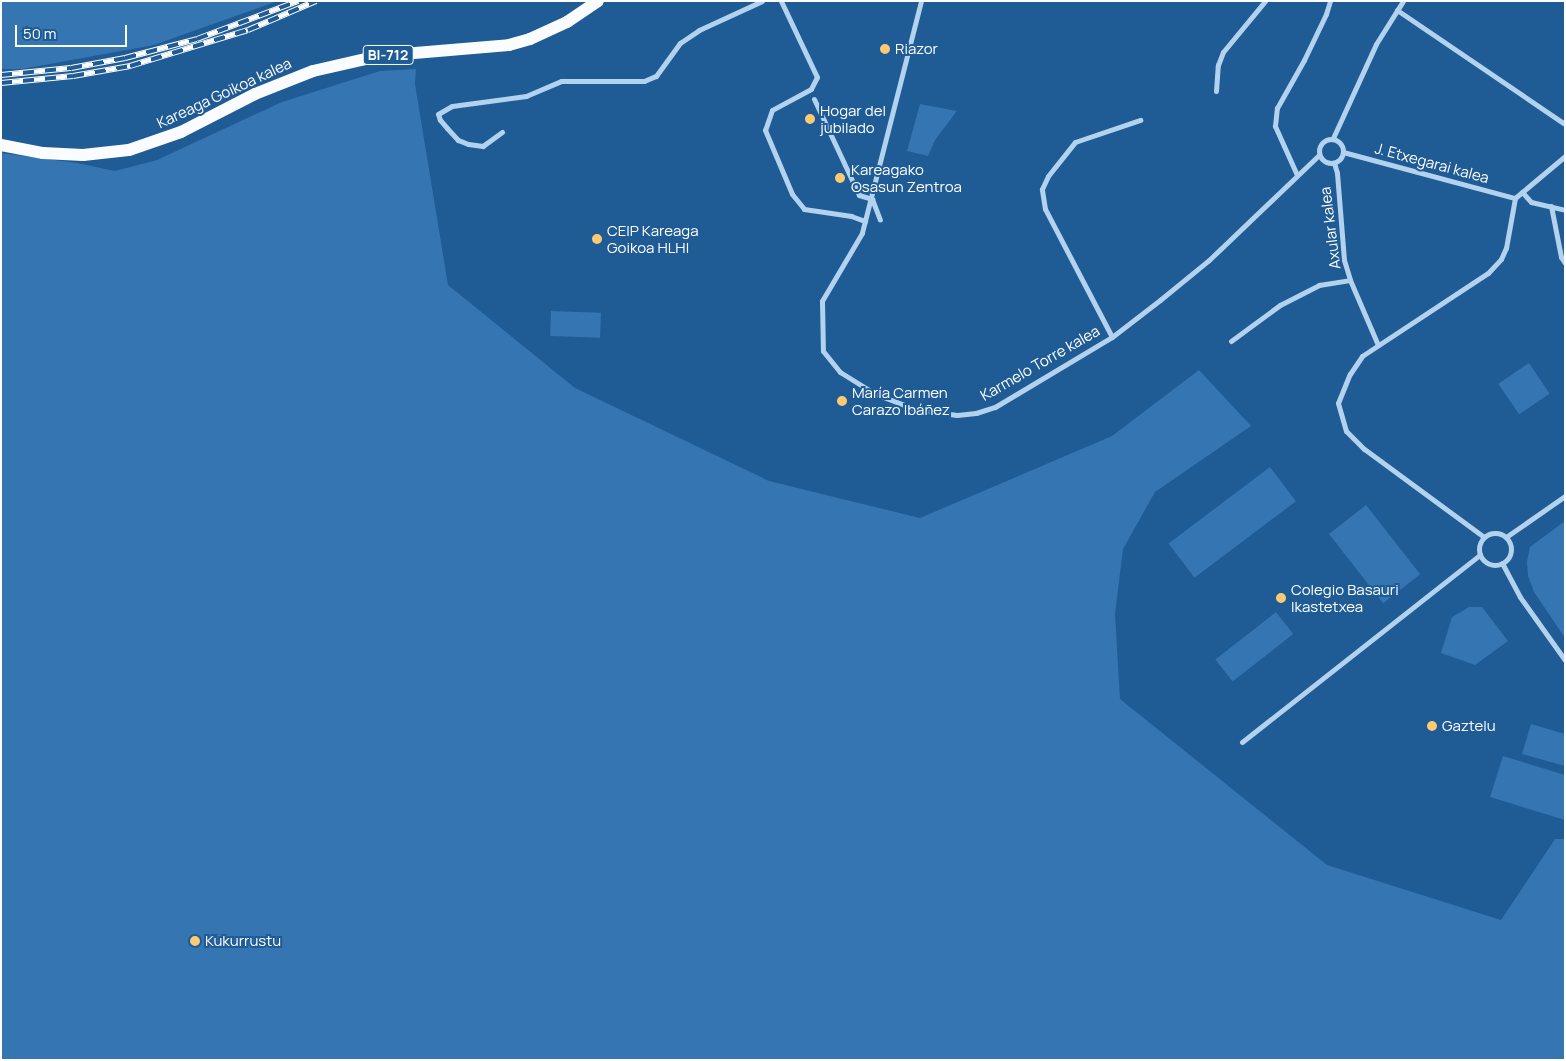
<!DOCTYPE html>
<html>
<head>
<meta charset="utf-8">
<style>
  body { margin:0 }
  #map { position:relative; width:1566px; height:1061px; overflow:hidden; background:#1f5b95; font-family:Manrope,sans-serif }
  div>[style] { position:absolute }
  .green>* { inset:0; background:#3475b2; transform-origin:0 0 }
  .street>* { height:5px; margin:-2.5px; padding:0 2.5px; transform-origin:2.5px; border-radius:2.5px; background:#b2d2ee }
  .street>.ring { margin:-2.5px; padding:0; box-sizing:content-box; background:none; border:5px solid #b2d2ee; border-radius:50% }
  .primary>* { height:12px; margin:-6px; padding:0 6px; transform-origin:6px; border-radius:6px; background:#fafcff }
  .rail>* { height:5.5px; margin-top:-2.75px; transform-origin:0; background:repeating-linear-gradient(90deg,#1f5b95 0 11px,#fff 0 22px); box-sizing:border-box; border-block:1px solid #fff }
  .dots>* { width:14px; height:14px; translate:-50% -50%; box-sizing:border-box; border:2px solid #1f5b95; border-radius:50% }
  span { translate:-50% -50%; white-space:nowrap; text-align:center; line-height:1.15; -webkit-text-stroke:4px #1f5b95; paint-order:stroke }
  .shield-label span { padding:1px 4px; background:#1f5b95; border:1px solid; border-radius:4px; -webkit-text-stroke-width:0 }
  .shield-label { font-size:14px; color:#fff; font-weight:700 }
  .poi-label { font-size:15px; color:#fff }
  .left { translate:0 -50%; text-align:left }
  .street-label { font-size:15px; color:#fff }
  .frame { position:absolute; inset:0; border:2px solid #fff; pointer-events:none }
  .scale { position:absolute; left:15px; top:25px; width:112px; height:22px; box-sizing:border-box; border:2px solid #fff; border-top:0; padding-left:6px; font-size:15px; line-height:18px; white-space:nowrap; color:#fff; -webkit-text-stroke:4px #1f5b95; paint-order:stroke }
</style>
</head>
<body>
<div id="map">
  <div class="green">
    <i style="clip-path:polygon(1px 1px,278px 1px,154px 45px,22px 69px,1px 69px)"></i>
    <i style="clip-path:polygon(416px 69px,415px 84px,448px 285px,575px 388px,769px 481px,920px 518px,1112px 436px,1199px 370px,1251px 426px,1155px 492px,1123px 549px,1115px 614px,1120px 699px,1327px 865px,1501px 920px,1555px 839px,1565px 839px,1565px 1060px,1px 1060px,1px 153px,77px 163px,115px 171px,157px 160px,282px 102px,380px 71px)"></i>
    <i style="clip-path:polygon(920px 104px,957px 111px,935px 140px,928px 156px,907px 151px)"></i>
    <i style="left:551px;top:311px;width:50px;height:25px;rotate:2deg"></i>
    <i style="left:1529px;top:363px;width:37px;height:37px;rotate:56deg"></i>
    <i style="left:1270px;top:467px;width:43px;height:127px;rotate:53deg"></i>
    <i style="left:1366px;top:505px;width:88px;height:47px;rotate:52deg"></i>
    <i style="clip-path:polygon(1565px 521px,1565px 638px,1534px 592px,1528px 576px,1527px 562px,1530px 547px)"></i>
    <i style="clip-path:polygon(1469px 607px,1482px 607px,1508px 641px,1475px 665px,1441px 653px,1452px 617px)"></i>
    <i style="left:1276px;top:612px;width:28px;height:77px;rotate:52deg"></i>
    <i style="clip-path:polygon(1531px 724px,1565px 734px,1565px 766px,1522px 754px)"></i>
    <i style="clip-path:polygon(1503px 756px,1565px 775px,1565px 820px,1490px 797px)"></i>
  </div>
  <div class="street">
    <i style="left:781px;top:1px;width:84px;rotate:64.7deg"></i>
    <i style="left:817px;top:77px;width:13px;rotate:117deg"></i>
    <i style="left:811px;top:89px;width:44px;rotate:151.7deg"></i>
    <i style="left:772px;top:110px;width:21px;rotate:109deg"></i>
    <i style="left:765px;top:130px;width:69px;rotate:67.1deg"></i>
    <i style="left:792px;top:194px;width:19px;rotate:51deg"></i>
    <i style="left:804px;top:209px;width:48px;rotate:8.5deg"></i>
    <i style="left:851px;top:216px;width:15px;rotate:20deg"></i>
    <i style="left:921px;top:1px;width:239px;rotate:104.3deg"></i>
    <i style="left:862px;top:233px;width:79px;rotate:120.5deg"></i>
    <i style="left:822px;top:301px;width:50px;rotate:88.9deg"></i>
    <i style="left:823px;top:351px;width:27px;rotate:51deg"></i>
    <i style="left:840px;top:372px;width:39px;rotate:32deg"></i>
    <i style="left:873px;top:393px;width:45px;rotate:20.9deg"></i>
    <i style="left:915px;top:409px;width:42px;rotate:8.1deg"></i>
    <i style="left:957px;top:415px;width:19px;rotate:-6deg"></i>
    <i style="left:976px;top:413px;width:20px;rotate:-18deg"></i>
    <i style="left:995px;top:407px;width:136px;rotate:-30.9deg"></i>
    <i style="left:1112px;top:337px;width:61px;rotate:-37.6deg"></i>
    <i style="left:1160px;top:300px;width:63px;rotate:-39.2deg"></i>
    <i style="left:1209px;top:260px;width:152px;rotate:-43.7deg"></i>
    <i style="left:1397px;top:10px;width:203px;rotate:34.2deg"></i>
    <i style="left:1216px;top:91px;width:26px;rotate:-86deg"></i>
    <i style="left:1218px;top:65px;width:14px;rotate:-69deg"></i>
    <i style="left:1223px;top:52px;width:66px;rotate:-50.5deg"></i>
    <i style="left:814px;top:99px;width:106px;rotate:64.9deg"></i>
    <i style="left:859px;top:195px;width:14px;rotate:17deg"></i>
    <i style="left:872px;top:199px;width:22px;rotate:69deg"></i>
    <i style="left:502px;top:132px;width:24px;rotate:144deg"></i>
    <i style="left:483px;top:146px;width:15px;rotate:-172deg"></i>
    <i style="left:468px;top:144px;width:11px;rotate:-158deg"></i>
    <i style="left:458px;top:140px;width:16px;rotate:-133deg"></i>
    <i style="left:447px;top:128px;width:11px;rotate:-131deg"></i>
    <i style="left:440px;top:120px;width:6px;rotate:-108deg"></i>
    <i style="left:438px;top:114px;width:16px;rotate:-30deg"></i>
    <i style="left:452px;top:106px;width:75px;rotate:-7.7deg"></i>
    <i style="left:526px;top:96px;width:38px;rotate:-23deg"></i>
    <i style="left:561px;top:81px;width:83px"></i>
    <i style="left:644px;top:81px;width:13px;rotate:-23deg"></i>
    <i style="left:656px;top:76px;width:41px;rotate:-54deg"></i>
    <i style="left:680px;top:43px;width:23px;rotate:-34deg"></i>
    <i style="left:699px;top:30px;width:69px;rotate:-24.7deg"></i>
    <i style="left:1333px;top:138px;width:103px;rotate:-65.4deg"></i>
    <i style="left:1376px;top:44px;width:51px;rotate:-57.9deg"></i>
    <i class="ring" style="left:1319px;top:139px;width:19px;height:19px"></i>
    <i style="left:1343px;top:152px;width:178px;rotate:15deg"></i>
    <i style="left:1334px;top:163px;width:10px;rotate:73deg"></i>
    <i style="left:1337px;top:173px;width:87px;rotate:85.4deg"></i>
    <i style="left:1344px;top:260px;width:21px;rotate:73deg"></i>
    <i style="left:1350px;top:280px;width:71px;rotate:66.7deg"></i>
    <i style="left:1297px;top:175px;width:54px;rotate:-114.2deg"></i>
    <i style="left:1275px;top:126px;width:18px;rotate:-84deg"></i>
    <i style="left:1277px;top:108px;width:55px;rotate:-60.6deg"></i>
    <i style="left:1304px;top:60px;width:51px;rotate:-64.4deg"></i>
    <i style="left:1326px;top:14px;width:14px;rotate:-73deg"></i>
    <i style="left:1522px;top:192px;width:13px;rotate:48deg"></i>
    <i style="left:1531px;top:202px;width:35px;rotate:13deg"></i>
    <i style="left:1515px;top:198px;width:65px;rotate:-40deg"></i>
    <i style="left:1551px;top:206px;width:52px;rotate:78.9deg"></i>
    <i style="left:1561px;top:257px;width:7px;rotate:56deg"></i>
    <i style="left:1112px;top:337px;width:144px;rotate:-117.6deg"></i>
    <i style="left:1045px;top:209px;width:20px;rotate:-99deg"></i>
    <i style="left:1042px;top:189px;width:14px;rotate:-65deg"></i>
    <i style="left:1048px;top:176px;width:43px;rotate:-51.5deg"></i>
    <i style="left:1075px;top:142px;width:69px;rotate:-18.7deg"></i>
    <i style="left:1231px;top:341px;width:61px;rotate:-36.3deg"></i>
    <i style="left:1280px;top:305px;width:44px;rotate:-27.1deg"></i>
    <i style="left:1319px;top:285px;width:31px;rotate:-9deg"></i>
    <i class="ring" style="left:1479px;top:533px;width:27px;height:27px"></i>
    <i style="left:1484px;top:537px;width:149px;rotate:-143.7deg"></i>
    <i style="left:1364px;top:449px;width:25px;rotate:-135deg"></i>
    <i style="left:1346px;top:431px;width:29px;rotate:-106deg"></i>
    <i style="left:1338px;top:403px;width:31px;rotate:-68deg"></i>
    <i style="left:1350px;top:374px;width:22px;rotate:-56deg"></i>
    <i style="left:1362px;top:356px;width:151px;rotate:-33.4deg"></i>
    <i style="left:1488px;top:273px;width:19px;rotate:-47deg"></i>
    <i style="left:1501px;top:259px;width:12px;rotate:-66deg"></i>
    <i style="left:1506px;top:248px;width:51px;rotate:-79.8deg"></i>
    <i style="left:1506px;top:537px;width:72px;rotate:-34.8deg"></i>
    <i style="left:1502px;top:563px;width:38px;rotate:62deg"></i>
    <i style="left:1520px;top:597px;width:77px;rotate:54.5deg"></i>
    <i style="left:1242px;top:742px;width:303px;rotate:-38.2deg"></i>
  </div>
  <div class="primary">
    <i style="left:1px;top:145px;width:43px;rotate:10.8deg"></i>
    <i style="left:43px;top:153px;width:40px;rotate:2.9deg"></i>
    <i style="left:83px;top:155px;width:46px;rotate:-6.2deg"></i>
    <i style="left:129px;top:150px;width:55px;rotate:-19.1deg"></i>
    <i style="left:181px;top:132px;width:83px;rotate:-27.2deg"></i>
    <i style="left:255px;top:94px;width:62px;rotate:-21.6deg"></i>
    <i style="left:313px;top:71px;width:68px;rotate:-12.8deg"></i>
    <i style="left:379px;top:56px;width:130px;rotate:-4.8deg"></i>
    <i style="left:509px;top:45px;width:22px;rotate:-16deg"></i>
    <i style="left:530px;top:39px;width:41px;rotate:-24.7deg"></i>
    <i style="left:567px;top:22px;width:37px;rotate:-34deg"></i>
  </div>
  <div class="rail">
    <i style="left:1px;top:75px;width:70px;rotate:-5.7deg"></i>
    <i style="left:71px;top:68px;width:55px;rotate:-10.5deg"></i>
    <i style="left:125px;top:58px;width:74px;rotate:-14.8deg"></i>
    <i style="left:197px;top:39px;width:108px;rotate:-20.6deg"></i>
    <i style="left:1px;top:83px;width:72px;rotate:-5.6deg"></i>
    <i style="left:73px;top:76px;width:58px;rotate:-10deg"></i>
    <i style="left:130px;top:66px;width:123px;rotate:-17deg"></i>
    <i style="left:248px;top:30px;width:74px;rotate:-23.1deg"></i>
  </div>
  <div class="dots">
    <i style="left:885px;top:49px;background:#fcca73"></i>
    <i style="left:810px;top:119px;background:#fcca73"></i>
    <i style="left:840px;top:178px;background:#fcca73"></i>
    <i style="left:597px;top:239px;background:#fcca73"></i>
    <i style="left:842px;top:401px;background:#fcca73"></i>
    <i style="left:1281px;top:598px;background:#fcca73"></i>
    <i style="left:1432px;top:726px;background:#fcca73"></i>
    <i style="left:195px;top:941px;background:#fcca73"></i>
  </div>
  <div class="shield-label">
    <span style="left:388px;top:55px">BI-712</span>
  </div>
  <div class="poi-label">
    <span class="left" style="left:895px;top:49px">Riazor</span>
    <span class="left" style="left:820px;top:119px">Hogar del<br>jubilado</span>
    <span class="left" style="left:851px;top:178px">Kareagako<br>Osasun Zentroa</span>
    <span class="left" style="left:607px;top:239px">CEIP Kareaga<br>Goikoa HLHI</span>
    <span class="left" style="left:852px;top:401px">María Carmen<br>Carazo Ibáñez</span>
    <span class="left" style="left:1291px;top:598px">Colegio Basauri<br>Ikastetxea</span>
    <span class="left" style="left:1442px;top:726px">Gaztelu</span>
    <span class="left" style="left:205px;top:941px">Kukurrustu</span>
  </div>
  <div class="street-label">
    <span style="left:224px;top:93px;rotate:-25deg">Kareaga Goikoa kalea</span>
    <span style="left:1432px;top:163px;rotate:15deg">J. Etxegarai kalea</span>
    <span style="left:1330px;top:228px;rotate:-97deg">Axular kalea</span>
    <span style="left:1040px;top:363px;rotate:-30deg">Karmelo Torre kalea</span>
  </div>
  <div class="frame"></div>
  <div class="scale">50 m</div>
</div>
</body>
</html>
